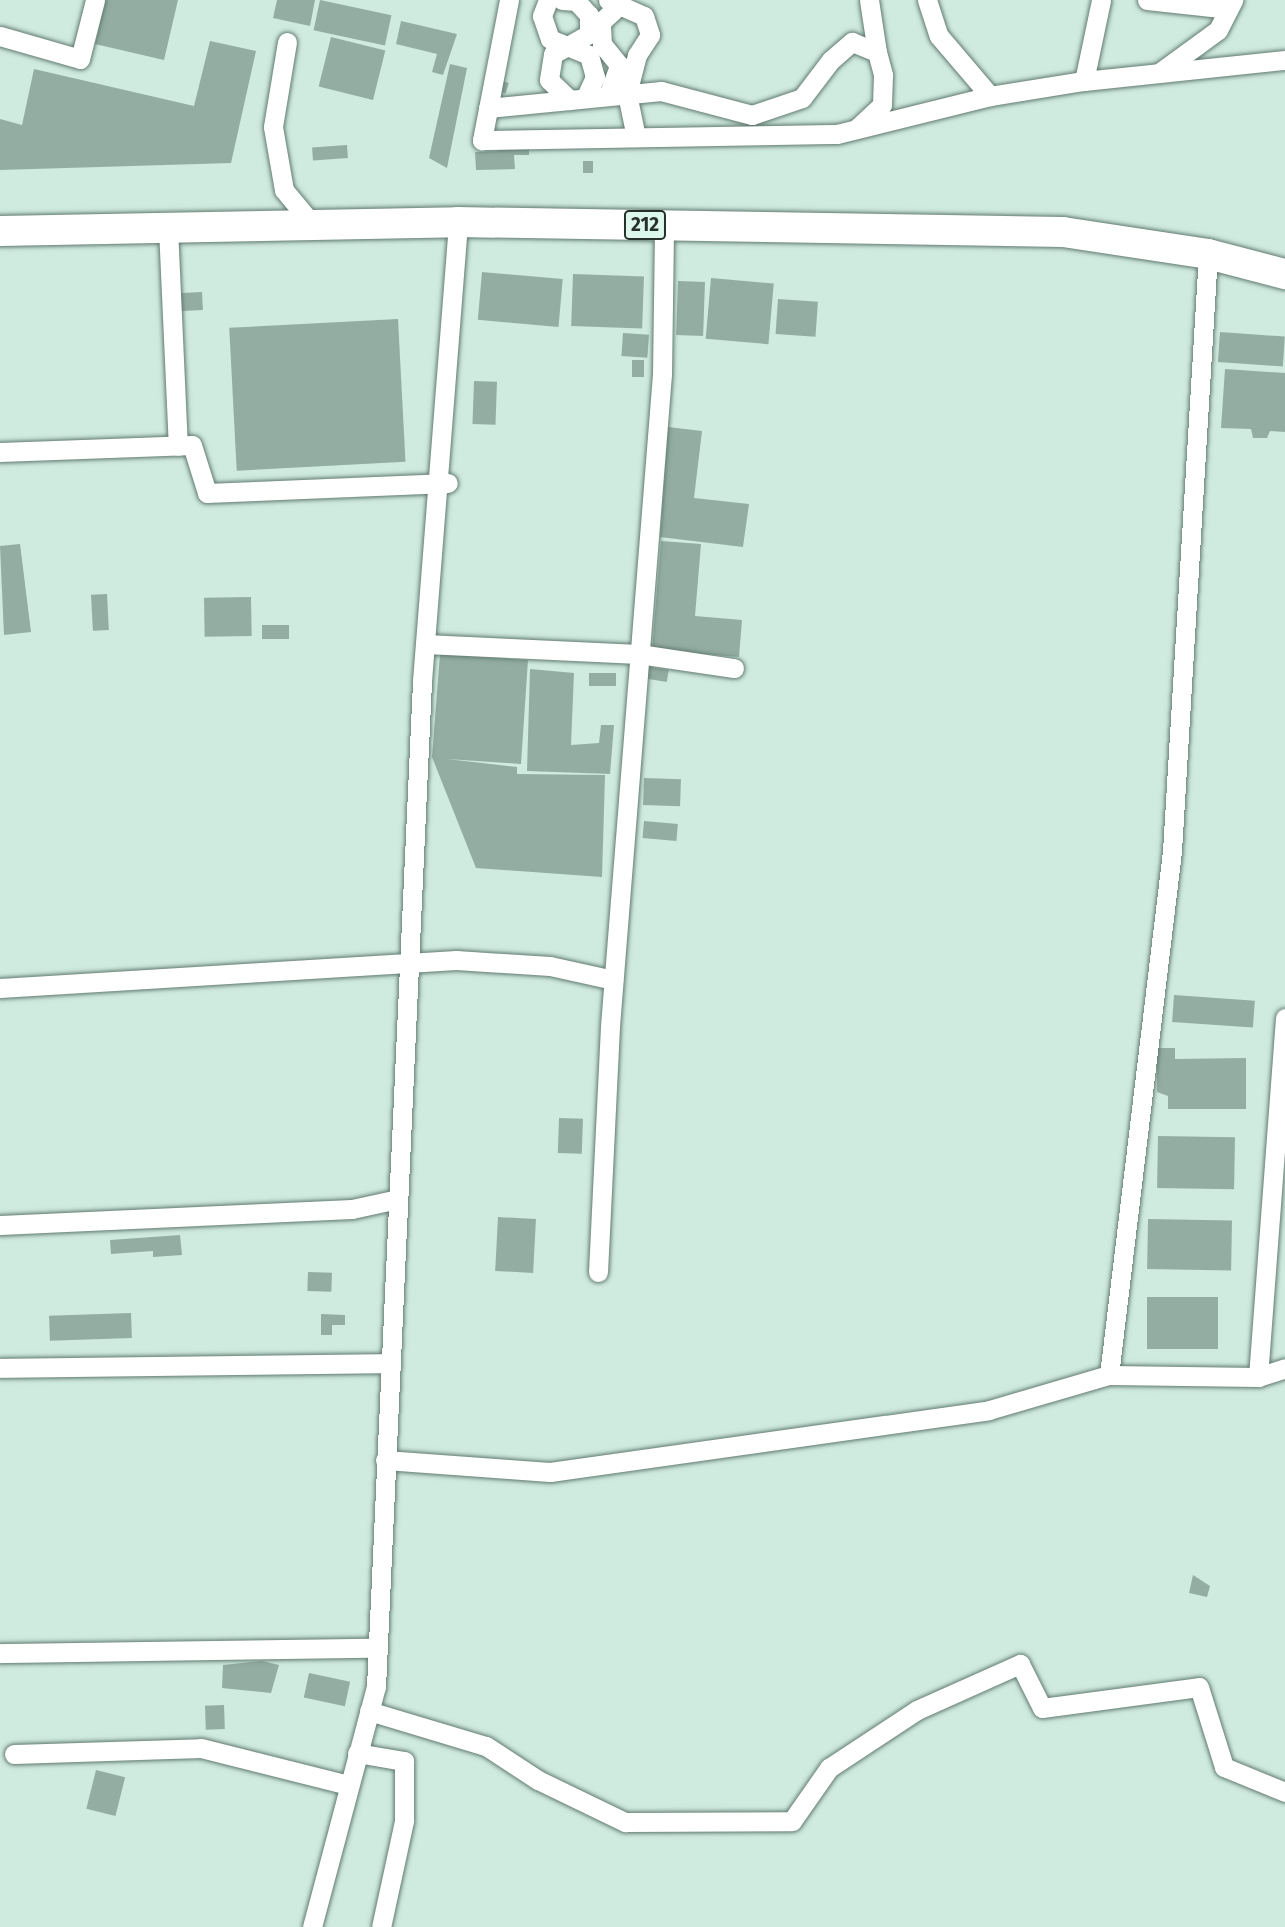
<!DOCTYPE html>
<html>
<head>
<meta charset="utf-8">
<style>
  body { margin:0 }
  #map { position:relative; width:1285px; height:1927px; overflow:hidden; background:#cfeadf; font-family:"Fira Sans",sans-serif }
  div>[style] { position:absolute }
  .building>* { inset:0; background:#93ada2; transform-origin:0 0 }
  .roads { filter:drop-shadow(0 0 2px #627b71) drop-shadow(0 0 2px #627b71) }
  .street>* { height:19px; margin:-9.5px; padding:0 9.5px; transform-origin:9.5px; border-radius:9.5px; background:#fff }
  .primary>* { height:30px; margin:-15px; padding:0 15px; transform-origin:15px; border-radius:15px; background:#fff }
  span { translate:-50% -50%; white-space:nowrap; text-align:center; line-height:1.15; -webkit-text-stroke:6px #dcf7ec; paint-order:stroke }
  .shield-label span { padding:2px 5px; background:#dcf7ec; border:2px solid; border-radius:5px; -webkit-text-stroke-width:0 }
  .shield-label { font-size:19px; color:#25302c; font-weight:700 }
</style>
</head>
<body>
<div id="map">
  <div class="building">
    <i style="clip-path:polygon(105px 0,178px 0,164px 60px,95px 44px)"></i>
    <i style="clip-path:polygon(277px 0,315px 0,310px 26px,273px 18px)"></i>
    <i style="left:320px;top:0;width:73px;height:31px;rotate:12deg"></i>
    <i style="clip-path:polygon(401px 21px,457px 34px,443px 75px,432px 72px,437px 54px,396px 44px)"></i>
    <i style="left:331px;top:37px;width:56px;height:51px;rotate:14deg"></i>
    <i style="clip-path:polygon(210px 41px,256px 51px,231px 163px,0 170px,0 119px,22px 125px,34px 69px,194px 106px)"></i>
    <i style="clip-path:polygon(450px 64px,467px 68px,447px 168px,429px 158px)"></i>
    <i style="left:502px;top:81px;width:7px;height:11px;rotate:16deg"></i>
    <i style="clip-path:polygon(529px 142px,529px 155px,514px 155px,515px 169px,476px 170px,475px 152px,498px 151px,497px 143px)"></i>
    <i style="left:347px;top:145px;width:13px;height:35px;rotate:86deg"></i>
    <i style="left:583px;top:161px;width:10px;height:12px"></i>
    <i style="left:482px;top:272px;width:81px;height:48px;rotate:5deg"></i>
    <i style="left:573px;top:274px;width:71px;height:52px;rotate:2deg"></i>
    <i style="left:711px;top:278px;width:63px;height:61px;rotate:5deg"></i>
    <i style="left:678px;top:281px;width:27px;height:54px;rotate:2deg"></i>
    <i style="left:202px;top:292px;width:18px;height:25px;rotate:87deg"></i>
    <i style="left:778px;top:299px;width:40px;height:35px;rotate:4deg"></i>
    <i style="left:398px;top:319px;width:143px;height:169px;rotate:87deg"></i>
    <i style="left:1220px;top:332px;width:65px;height:30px;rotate:4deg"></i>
    <i style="left:623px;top:333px;width:26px;height:23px;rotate:4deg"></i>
    <i style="left:632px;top:360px;width:12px;height:17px"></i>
    <i style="clip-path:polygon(1225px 369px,1285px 373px,1285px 432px,1270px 431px,1267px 438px,1253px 438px,1251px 429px,1221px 428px)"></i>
    <i style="left:474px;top:381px;width:23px;height:43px;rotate:2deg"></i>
    <i style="clip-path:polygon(668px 427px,702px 431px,694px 498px,749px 504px,743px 547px,660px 537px)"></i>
    <i style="clip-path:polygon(661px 541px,701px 544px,695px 616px,742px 620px,739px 657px,652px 650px)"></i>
    <i style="clip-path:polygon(20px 544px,31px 632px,4px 635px,0 546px)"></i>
    <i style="left:107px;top:594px;width:36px;height:16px;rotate:87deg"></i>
    <i style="left:251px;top:597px;width:39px;height:47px;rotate:89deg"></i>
    <i style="left:289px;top:625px;width:14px;height:27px;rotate:90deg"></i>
    <i style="clip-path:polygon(440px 654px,528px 660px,521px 764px,447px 759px,517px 767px,517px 774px,605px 775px,602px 877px,476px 868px,432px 757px)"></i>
    <i style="left:643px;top:666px;width:26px;height:12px;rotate:9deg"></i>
    <i style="clip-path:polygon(530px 669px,574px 673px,571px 745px,599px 743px,601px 725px,614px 725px,610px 774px,527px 771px)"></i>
    <i style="left:616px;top:673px;width:13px;height:27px;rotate:90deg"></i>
    <i style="left:644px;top:778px;width:37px;height:27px;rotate:2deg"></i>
    <i style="left:644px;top:821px;width:34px;height:17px;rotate:5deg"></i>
    <i style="left:1174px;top:995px;width:81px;height:27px;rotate:4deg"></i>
    <i style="clip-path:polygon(1157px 1048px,1175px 1048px,1175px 1059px,1246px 1058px,1246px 1109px,1168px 1109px,1168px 1096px,1157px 1092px)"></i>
    <i style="left:559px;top:1118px;width:24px;height:35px;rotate:2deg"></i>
    <i style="left:1158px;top:1136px;width:77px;height:52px;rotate:1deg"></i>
    <i style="left:498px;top:1217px;width:38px;height:54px;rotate:3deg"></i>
    <i style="left:1148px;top:1219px;width:84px;height:50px;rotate:1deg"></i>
    <i style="clip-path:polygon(180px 1235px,182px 1255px,153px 1257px,153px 1251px,111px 1254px,110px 1240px)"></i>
    <i style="left:308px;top:1272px;width:24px;height:19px;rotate:2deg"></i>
    <i style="left:1147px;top:1297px;width:71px;height:52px"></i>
    <i style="left:131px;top:1313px;width:25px;height:82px;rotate:88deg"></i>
    <i style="clip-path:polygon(321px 1314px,345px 1315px,345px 1325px,332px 1325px,332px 1335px,321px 1335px)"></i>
    <i style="clip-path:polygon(1193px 1575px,1210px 1586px,1207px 1597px,1189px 1593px)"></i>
    <i style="clip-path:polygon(262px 1661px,279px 1665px,271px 1693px,222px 1688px,223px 1665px)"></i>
    <i style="left:309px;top:1673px;width:42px;height:25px;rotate:12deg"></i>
    <i style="left:224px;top:1705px;width:24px;height:19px;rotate:88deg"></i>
    <i style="left:96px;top:1770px;width:30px;height:40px;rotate:14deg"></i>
  </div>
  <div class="roads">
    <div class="street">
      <i style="left:509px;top:0;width:143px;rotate:100.9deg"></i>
      <i style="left:482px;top:140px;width:355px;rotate:-1deg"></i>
      <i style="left:837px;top:134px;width:158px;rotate:-13.9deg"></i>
      <i style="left:990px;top:96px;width:95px;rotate:-9.1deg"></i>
      <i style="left:1084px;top:81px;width:202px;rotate:-6deg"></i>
      <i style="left:548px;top:0;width:17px;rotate:111deg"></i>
      <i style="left:542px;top:16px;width:24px;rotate:71deg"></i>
      <i style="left:550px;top:39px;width:42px;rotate:22.3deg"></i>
      <i style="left:589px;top:55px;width:23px;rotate:75deg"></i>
      <i style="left:595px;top:77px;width:23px;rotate:115deg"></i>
      <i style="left:562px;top:0;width:14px;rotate:4deg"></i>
      <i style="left:576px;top:1px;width:19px;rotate:47deg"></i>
      <i style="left:589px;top:15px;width:19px;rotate:90deg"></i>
      <i style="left:589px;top:34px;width:41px;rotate:150.9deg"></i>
      <i style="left:553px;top:54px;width:26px;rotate:99deg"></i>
      <i style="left:549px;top:80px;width:29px;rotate:44deg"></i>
      <i style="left:608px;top:0;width:39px;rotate:24deg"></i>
      <i style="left:644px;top:16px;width:20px;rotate:72deg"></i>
      <i style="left:650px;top:35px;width:24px;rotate:123deg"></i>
      <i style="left:637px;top:55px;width:40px;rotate:104.4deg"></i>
      <i style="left:627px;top:94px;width:44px;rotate:78.2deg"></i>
      <i style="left:869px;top:0;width:53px;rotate:81.3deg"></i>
      <i style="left:927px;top:0;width:38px;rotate:72deg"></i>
      <i style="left:939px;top:36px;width:79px;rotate:49.6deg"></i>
      <i style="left:1147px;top:0;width:81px;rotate:6.3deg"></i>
      <i style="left:0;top:36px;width:83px;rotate:16deg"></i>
      <i style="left:80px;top:59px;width:61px;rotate:-75.7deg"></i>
      <i style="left:287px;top:42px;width:86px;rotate:99.4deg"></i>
      <i style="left:273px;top:127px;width:64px;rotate:80.1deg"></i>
      <i style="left:284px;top:190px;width:45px;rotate:50.4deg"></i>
      <i style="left:1159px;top:73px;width:73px;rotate:-36.1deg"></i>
      <i style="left:1218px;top:30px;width:34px;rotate:-63deg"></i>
      <i style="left:1084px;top:81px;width:83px;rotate:-78.1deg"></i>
      <i style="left:608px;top:96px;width:33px;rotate:-70deg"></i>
      <i style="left:619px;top:65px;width:27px;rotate:-129deg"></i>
      <i style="left:602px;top:44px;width:22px;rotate:-93deg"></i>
      <i style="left:601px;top:22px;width:22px;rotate:-43deg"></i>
      <i style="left:488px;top:108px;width:174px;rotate:-5.6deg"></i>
      <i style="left:661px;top:91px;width:94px;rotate:14.8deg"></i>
      <i style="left:752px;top:115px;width:53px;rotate:-18.8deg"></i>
      <i style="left:802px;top:98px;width:48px;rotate:-52.7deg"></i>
      <i style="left:831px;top:60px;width:28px;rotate:-41deg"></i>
      <i style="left:852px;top:42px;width:27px;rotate:22deg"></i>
      <i style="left:877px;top:52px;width:24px;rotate:75deg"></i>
      <i style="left:883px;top:75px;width:30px;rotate:92deg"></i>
      <i style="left:882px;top:105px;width:33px;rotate:137deg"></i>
      <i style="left:168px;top:228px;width:218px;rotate:87.4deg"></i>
      <i style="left:0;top:452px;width:192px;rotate:-2.1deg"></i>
      <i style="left:192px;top:445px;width:50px;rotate:72.6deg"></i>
      <i style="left:207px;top:493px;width:241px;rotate:-2.4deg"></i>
      <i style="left:425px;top:644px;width:214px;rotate:2.7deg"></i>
      <i style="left:639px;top:654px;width:96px;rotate:8.4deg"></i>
      <i style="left:0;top:988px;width:457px;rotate:-3.5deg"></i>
      <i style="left:456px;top:960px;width:94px;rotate:3.7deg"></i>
      <i style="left:550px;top:966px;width:65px;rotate:12.5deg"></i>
      <i style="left:0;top:1225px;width:352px;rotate:-2.6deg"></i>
      <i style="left:352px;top:1209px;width:47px;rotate:-12.3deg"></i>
      <i style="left:598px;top:1272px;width:246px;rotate:-87.2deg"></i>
      <i style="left:610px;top:1026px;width:654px;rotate:-85.44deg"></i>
      <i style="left:662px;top:374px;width:149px;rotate:-89.2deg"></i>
      <i style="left:0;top:1368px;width:390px;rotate:-0.7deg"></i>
      <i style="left:1109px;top:1375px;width:528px;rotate:-83.14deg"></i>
      <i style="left:1172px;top:851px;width:598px;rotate:-86.55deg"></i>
      <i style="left:1258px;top:1377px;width:360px;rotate:-85.7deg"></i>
      <i style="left:385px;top:1460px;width:165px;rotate:4.2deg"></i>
      <i style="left:550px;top:1472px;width:443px;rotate:-8deg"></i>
      <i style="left:989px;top:1410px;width:125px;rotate:-16.3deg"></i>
      <i style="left:1109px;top:1375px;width:149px;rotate:0.8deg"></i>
      <i style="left:1258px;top:1377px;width:28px;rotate:-18deg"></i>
      <i style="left:0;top:1653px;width:377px;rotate:-0.8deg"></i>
      <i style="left:369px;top:1711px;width:122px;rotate:16.7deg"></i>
      <i style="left:486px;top:1746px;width:62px;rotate:33.2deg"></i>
      <i style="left:538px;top:1780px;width:97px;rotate:25.8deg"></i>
      <i style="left:625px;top:1822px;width:167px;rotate:-0.3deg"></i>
      <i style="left:792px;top:1821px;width:65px;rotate:-55.1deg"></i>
      <i style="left:829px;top:1768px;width:105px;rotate:-33.4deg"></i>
      <i style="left:917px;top:1710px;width:113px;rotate:-24.1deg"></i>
      <i style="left:1020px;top:1664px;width:49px;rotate:63.4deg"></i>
      <i style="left:1042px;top:1708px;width:158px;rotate:-7.6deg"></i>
      <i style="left:1199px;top:1687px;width:84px;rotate:72.6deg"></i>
      <i style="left:1224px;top:1767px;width:66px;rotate:22.3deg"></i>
      <i style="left:357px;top:1753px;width:48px;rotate:9.7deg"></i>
      <i style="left:404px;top:1761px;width:60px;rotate:90deg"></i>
      <i style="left:404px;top:1821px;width:108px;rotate:102.2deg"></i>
      <i style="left:14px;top:1754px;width:187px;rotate:-1.8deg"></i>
      <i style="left:201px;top:1748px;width:152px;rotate:14.1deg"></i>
      <i style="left:312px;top:1927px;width:248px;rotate:-75.1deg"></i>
      <i style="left:376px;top:1687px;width:1007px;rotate:-87.38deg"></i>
      <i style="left:422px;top:681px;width:460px;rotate:-85.5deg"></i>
    </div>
    <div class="primary">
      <i style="left:0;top:231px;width:458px;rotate:-1.1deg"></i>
      <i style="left:458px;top:222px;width:605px;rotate:0.95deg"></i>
      <i style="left:1063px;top:232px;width:147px;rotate:8.6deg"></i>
      <i style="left:1208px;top:254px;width:80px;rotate:14.6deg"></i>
    </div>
  </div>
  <div class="shield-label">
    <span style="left:645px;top:225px">212</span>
  </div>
</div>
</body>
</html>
